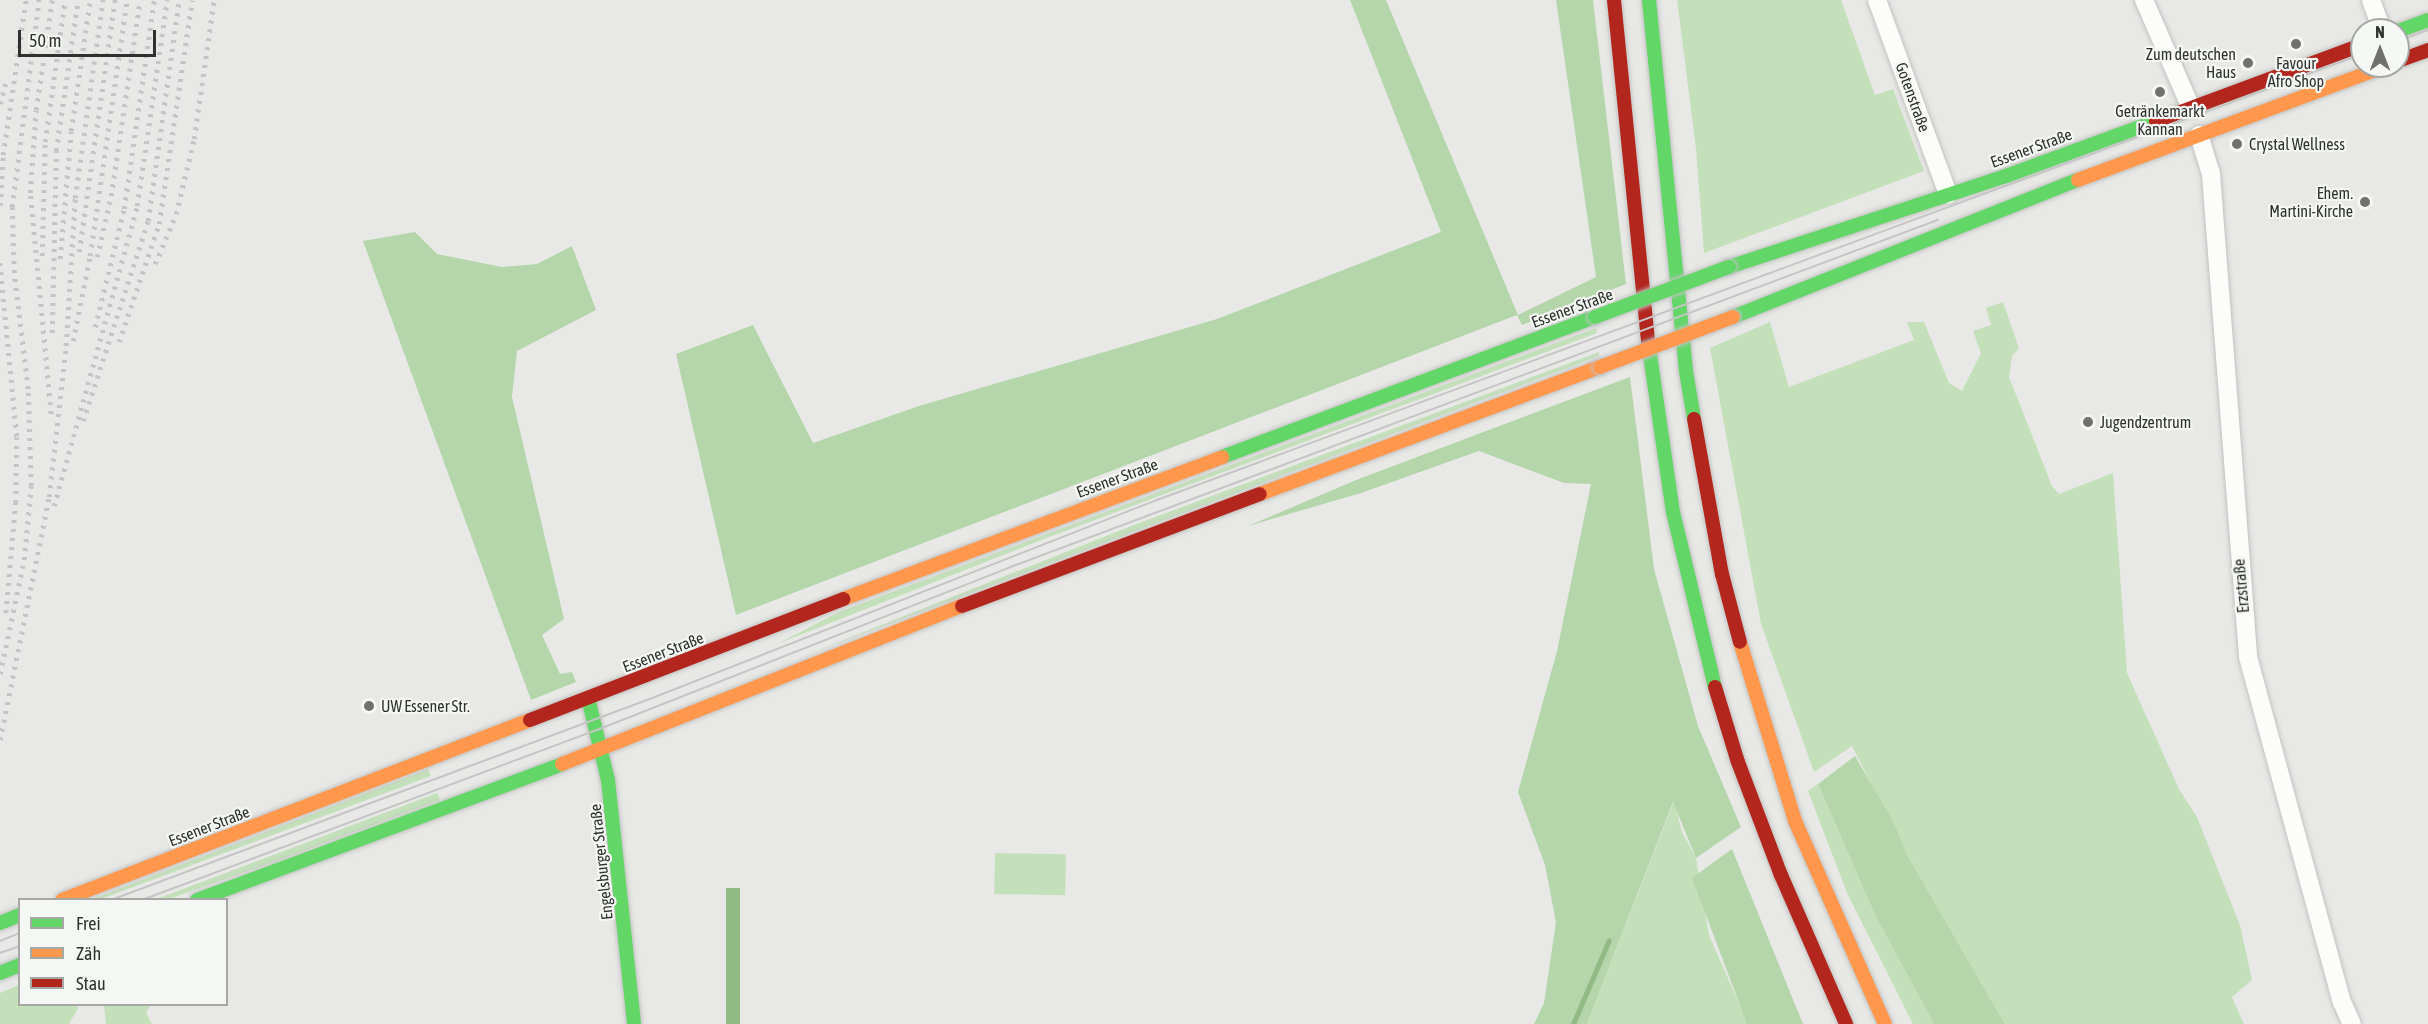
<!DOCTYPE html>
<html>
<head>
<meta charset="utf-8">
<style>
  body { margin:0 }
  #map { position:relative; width:2428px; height:1024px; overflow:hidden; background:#e8e9e7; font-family:"Asap Condensed",sans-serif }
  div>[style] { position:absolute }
  .green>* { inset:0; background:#c4e0bb; transform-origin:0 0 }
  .forest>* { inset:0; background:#b5d6ab }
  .water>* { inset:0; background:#92ba85; transform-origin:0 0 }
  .stream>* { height:5px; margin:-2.5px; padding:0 2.5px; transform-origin:2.5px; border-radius:2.5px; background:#92ba85 }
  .roads { filter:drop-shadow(0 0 2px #c2c3c1) drop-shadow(0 0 2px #c2c3c1) }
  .street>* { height:18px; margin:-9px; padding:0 9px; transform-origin:9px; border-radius:9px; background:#fcfcfb }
  .fast>* { height:14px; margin:-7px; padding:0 7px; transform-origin:7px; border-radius:7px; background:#63d668 }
  .slow>* { height:14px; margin:-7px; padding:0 7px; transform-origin:7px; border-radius:7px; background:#ff974d }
  .jam>* { height:14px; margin:-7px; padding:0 7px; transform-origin:7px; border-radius:7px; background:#b3261e }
  .tram>* { height:1.5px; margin:-0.75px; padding:0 0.75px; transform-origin:0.75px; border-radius:0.75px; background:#c4c5c4 }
  .rail>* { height:4.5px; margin-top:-2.25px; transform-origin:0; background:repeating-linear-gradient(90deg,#c4c5c4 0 3px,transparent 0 9px) }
  .bridges { filter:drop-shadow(0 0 2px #c2c3c1) drop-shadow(0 0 2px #c2c3c1) }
  .fast-bridge>* { height:14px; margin:-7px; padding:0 7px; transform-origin:7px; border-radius:7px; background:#63d668 }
  .slow-bridge>* { height:14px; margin:-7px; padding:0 7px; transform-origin:7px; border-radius:7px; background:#ff974d }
  .dots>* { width:16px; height:16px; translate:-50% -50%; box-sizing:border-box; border:3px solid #f4f7f3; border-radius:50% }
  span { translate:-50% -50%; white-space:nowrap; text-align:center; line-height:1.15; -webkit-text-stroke:4.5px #f4f7f3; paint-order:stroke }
  .poi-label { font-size:16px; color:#2f312f }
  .right { translate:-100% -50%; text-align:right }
  .left { translate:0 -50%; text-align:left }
  .street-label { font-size:16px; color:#2f312f }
  .legend { position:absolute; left:18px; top:898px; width:210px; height:108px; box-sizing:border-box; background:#f4f7f3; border:2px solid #a5a8a5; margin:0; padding:8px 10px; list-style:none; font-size:18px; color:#2f312f }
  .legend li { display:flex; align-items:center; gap:12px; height:30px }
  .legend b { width:30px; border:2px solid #a5a8a5 }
  .north { position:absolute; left:2350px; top:18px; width:60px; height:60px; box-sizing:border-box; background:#f4f7f3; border:2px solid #a5a8a5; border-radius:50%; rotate:0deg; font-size:16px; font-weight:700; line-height:24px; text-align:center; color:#2f312f }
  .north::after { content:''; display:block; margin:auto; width:21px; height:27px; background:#70716f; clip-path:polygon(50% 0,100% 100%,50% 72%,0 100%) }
  .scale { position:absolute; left:18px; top:30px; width:138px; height:27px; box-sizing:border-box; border:3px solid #2f312f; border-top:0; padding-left:8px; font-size:18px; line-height:21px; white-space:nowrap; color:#2f312f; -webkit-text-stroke:4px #f4f7f3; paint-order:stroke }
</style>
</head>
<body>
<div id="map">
  <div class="green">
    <i style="clip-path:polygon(1677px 0,1841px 0,1875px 95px,1893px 89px,1924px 171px,1704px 253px,1696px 149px)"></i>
    <i style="clip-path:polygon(2003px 302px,2019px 348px,2012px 356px,2009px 377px,2052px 486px,2059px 494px,2113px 473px,2127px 673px,2179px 789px,2197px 817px,2240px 925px,2252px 980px,2232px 997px,2244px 1024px,2005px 1024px,1906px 853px,1852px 746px,1814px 772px,1761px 624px,1710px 348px,1770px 322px,1789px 387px,1914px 340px,1907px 322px,1924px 322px,1949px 383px,1962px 391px,1981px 353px,1973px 331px,1991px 325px,1986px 308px)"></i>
    <i style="clip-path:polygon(1596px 328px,1597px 333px,1044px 539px,777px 644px,839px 612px)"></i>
    <i style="clip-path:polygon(1599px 352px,1599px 356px,801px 657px,1131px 526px)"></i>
    <i style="clip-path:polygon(428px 769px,431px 776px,101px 899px,90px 900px)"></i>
    <i style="clip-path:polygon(1818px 784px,1875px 915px,1934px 1024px,1913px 1024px,1847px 893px,1808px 791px)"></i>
    <i style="clip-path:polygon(437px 793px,440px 800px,274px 862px,169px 899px,154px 900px)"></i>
    <i style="clip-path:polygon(1674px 801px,1682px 832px,1696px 858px,1709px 935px,1748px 1024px,1587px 1024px)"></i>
    <i style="left:995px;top:853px;width:71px;height:41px;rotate:1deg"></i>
    <i style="clip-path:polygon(19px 985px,20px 1004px,77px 1005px,78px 1008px,69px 1024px,0 1024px,0 993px)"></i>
    <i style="clip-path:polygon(104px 1005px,151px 1005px,146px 1013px,152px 1024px,106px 1024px)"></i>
  </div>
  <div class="forest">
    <i style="clip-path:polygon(1350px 0,1386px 0,1518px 315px,1596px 277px,1556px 0,1593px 0,1626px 284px,1522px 325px,1517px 315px,736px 615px,676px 354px,753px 325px,813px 443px,919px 406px,1217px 319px,1441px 232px)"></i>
    <i style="clip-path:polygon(415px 232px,437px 254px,502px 267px,537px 264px,572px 246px,596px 310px,517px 351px,512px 397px,564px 619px,542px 635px,560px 674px,572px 672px,576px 682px,531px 700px,363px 241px)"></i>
    <i style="clip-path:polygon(1630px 377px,1654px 569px,1698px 726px,1741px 827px,1696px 858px,1673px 802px,1587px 1024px,1534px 1024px,1544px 1003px,1556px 922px,1545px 865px,1518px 792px,1557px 651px,1591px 484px,1564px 483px,1479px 451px,1361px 493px,1248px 526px,1356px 480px)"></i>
    <i style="clip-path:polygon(1855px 756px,1894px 823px,1906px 853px,2005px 1024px,1934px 1024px,1875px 915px,1818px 784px)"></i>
    <i style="clip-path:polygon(1732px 849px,1803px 1024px,1747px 1024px,1692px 878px)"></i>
  </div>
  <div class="water">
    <i style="left:726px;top:888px;width:14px;height:136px"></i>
  </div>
  <div class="stream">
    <i style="left:1573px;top:1024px;width:91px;rotate:-66.8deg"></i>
  </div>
  <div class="roads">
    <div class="street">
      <i style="left:1877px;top:0;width:207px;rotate:69.9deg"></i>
      <i style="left:2144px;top:0;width:118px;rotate:66.5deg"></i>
      <i style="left:2371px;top:0;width:32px;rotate:70deg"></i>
      <i style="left:2199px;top:135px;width:41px;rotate:72.9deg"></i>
      <i style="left:2211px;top:174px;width:484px;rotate:85.6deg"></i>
      <i style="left:2248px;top:657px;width:358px;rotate:74.8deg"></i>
      <i style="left:2342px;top:1002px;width:24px;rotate:66deg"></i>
    </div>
    <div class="fast">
      <i style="left:1649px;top:0;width:373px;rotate:84.3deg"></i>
      <i style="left:1686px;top:371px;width:49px;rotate:80.5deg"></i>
      <i style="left:2398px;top:31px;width:32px;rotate:-20deg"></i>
      <i style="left:1729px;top:267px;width:292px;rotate:-18.2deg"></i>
      <i style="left:2006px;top:176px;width:160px;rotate:-20.1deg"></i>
      <i style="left:1733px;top:317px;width:371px;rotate:-21.7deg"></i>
      <i style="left:1649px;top:348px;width:166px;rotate:81.7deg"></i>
      <i style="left:1673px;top:512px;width:180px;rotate:76.5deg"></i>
      <i style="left:1222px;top:457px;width:398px;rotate:-20.6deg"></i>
      <i style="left:588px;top:698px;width:84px;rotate:76.3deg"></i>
      <i style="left:608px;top:780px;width:245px;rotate:83.9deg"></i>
      <i style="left:197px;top:900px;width:390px;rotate:-20.4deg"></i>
      <i style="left:0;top:923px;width:22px;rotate:-22deg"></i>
      <i style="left:0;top:973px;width:22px;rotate:-22deg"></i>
    </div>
    <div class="slow">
      <i style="left:2078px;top:180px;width:328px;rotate:-20.3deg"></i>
      <i style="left:1260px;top:494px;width:363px;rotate:-20.5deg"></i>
      <i style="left:843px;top:599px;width:405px;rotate:-20.5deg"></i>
      <i style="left:1740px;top:642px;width:187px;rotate:72.9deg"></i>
      <i style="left:1795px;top:821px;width:222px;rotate:66.1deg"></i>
      <i style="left:562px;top:764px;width:430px;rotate:-21.6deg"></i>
      <i style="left:62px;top:900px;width:501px;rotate:-21.04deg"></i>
    </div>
    <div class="jam">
      <i style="left:1614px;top:0;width:350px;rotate:84.3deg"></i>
      <i style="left:2398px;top:61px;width:32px;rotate:-20deg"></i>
      <i style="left:2156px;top:121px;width:220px;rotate:-20.3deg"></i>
      <i style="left:1694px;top:419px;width:158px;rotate:79.8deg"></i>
      <i style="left:1722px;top:574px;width:70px;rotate:75.2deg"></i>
      <i style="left:962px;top:606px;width:318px;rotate:-20.6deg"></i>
      <i style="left:1715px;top:687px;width:78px;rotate:73deg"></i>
      <i style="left:1738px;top:762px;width:121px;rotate:69.2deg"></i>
      <i style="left:1781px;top:875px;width:163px;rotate:66.4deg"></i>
      <i style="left:530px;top:720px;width:336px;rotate:-21.1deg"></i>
    </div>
  </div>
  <div class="tram">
    <i style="left:2398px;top:41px;width:32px;rotate:-20deg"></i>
    <i style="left:111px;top:900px;width:581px;rotate:-20.46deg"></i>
    <i style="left:655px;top:697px;width:539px;rotate:-21.43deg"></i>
    <i style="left:1157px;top:500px;width:1285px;rotate:-20.31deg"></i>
    <i style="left:142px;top:900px;width:486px;rotate:-20.5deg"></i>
    <i style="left:597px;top:730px;width:442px;rotate:-21.5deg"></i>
    <i style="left:1008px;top:568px;width:993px;rotate:-20.52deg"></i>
    <i style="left:0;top:941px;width:22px;rotate:-22deg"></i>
    <i style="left:0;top:953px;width:21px;rotate:-19deg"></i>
  </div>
  <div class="rail">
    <i style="left:0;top:104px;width:23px;rotate:-75deg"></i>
    <i style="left:0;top:206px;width:51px;rotate:-86.6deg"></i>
    <i style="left:3px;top:155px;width:157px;rotate:-81.6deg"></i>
    <i style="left:79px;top:252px;width:255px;rotate:-81.9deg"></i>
    <i style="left:42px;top:256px;width:114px;rotate:-88.5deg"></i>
    <i style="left:45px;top:142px;width:143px;rotate:-82deg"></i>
    <i style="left:97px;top:257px;width:63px;rotate:-77.1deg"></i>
    <i style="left:111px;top:196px;width:198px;rotate:-81.6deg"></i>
    <i style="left:60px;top:259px;width:128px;rotate:-85.1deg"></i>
    <i style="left:71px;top:131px;width:132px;rotate:-81.7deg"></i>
    <i style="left:0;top:263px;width:175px;rotate:84.4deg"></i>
    <i style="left:17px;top:437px;width:65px;rotate:90.9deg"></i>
    <i style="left:16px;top:502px;width:112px;rotate:95.1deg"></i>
    <i style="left:155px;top:264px;width:54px;rotate:-67.2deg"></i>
    <i style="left:176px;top:214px;width:77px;rotate:-76.5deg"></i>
    <i style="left:194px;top:139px;width:140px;rotate:-81.8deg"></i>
    <i style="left:95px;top:327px;width:122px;rotate:-76.2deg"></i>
    <i style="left:124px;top:209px;width:211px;rotate:-81.8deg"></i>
    <i style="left:52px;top:333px;width:182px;rotate:-88.7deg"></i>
    <i style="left:56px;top:151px;width:153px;rotate:-81.7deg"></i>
    <i style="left:73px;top:341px;width:87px;rotate:-78.7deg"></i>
    <i style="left:90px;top:256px;width:259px;rotate:-81.8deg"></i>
    <i style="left:119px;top:342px;width:125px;rotate:-71.3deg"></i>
    <i style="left:159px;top:224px;width:226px;rotate:-81.6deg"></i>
    <i style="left:51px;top:414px;width:222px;rotate:-95.4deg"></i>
    <i style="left:30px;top:193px;width:83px;rotate:-85.9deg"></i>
    <i style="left:36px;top:110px;width:111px;rotate:-81.7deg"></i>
    <i style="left:83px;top:421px;width:210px;rotate:-72deg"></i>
    <i style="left:148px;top:221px;width:223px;rotate:-82deg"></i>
    <i style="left:54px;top:506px;width:311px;rotate:-74.5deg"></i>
    <i style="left:137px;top:206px;width:208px;rotate:-81.7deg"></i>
    <i style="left:0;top:674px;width:116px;rotate:-78.1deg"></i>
    <i style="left:24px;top:560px;width:74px;rotate:-84.6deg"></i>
    <i style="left:31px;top:486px;width:97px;rotate:-91.8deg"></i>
    <i style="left:28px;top:389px;width:117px;rotate:-96.9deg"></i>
    <i style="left:14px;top:273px;width:66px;rotate:-91.7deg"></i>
    <i style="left:12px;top:207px;width:209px;rotate:-82.6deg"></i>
    <i style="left:0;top:740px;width:248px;rotate:-78.6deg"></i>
    <i style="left:49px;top:497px;width:152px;rotate:-83.6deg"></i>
    <i style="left:66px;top:346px;width:148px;rotate:-86.5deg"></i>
    <i style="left:75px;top:198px;width:200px;rotate:-82deg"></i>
  </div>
  <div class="bridges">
    <div class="fast-bridge">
      <i style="left:1595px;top:317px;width:143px;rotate:-20.5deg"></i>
    </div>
    <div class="slow-bridge">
      <i style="left:1600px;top:367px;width:142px;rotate:-20.6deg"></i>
    </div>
  </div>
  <div class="dots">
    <i style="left:2296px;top:44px;background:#70716f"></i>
    <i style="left:2248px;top:63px;background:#70716f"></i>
    <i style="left:2160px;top:92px;background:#70716f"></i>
    <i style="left:2237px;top:144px;background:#70716f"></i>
    <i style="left:2365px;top:202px;background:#70716f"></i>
    <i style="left:2088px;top:422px;background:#70716f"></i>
    <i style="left:369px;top:706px;background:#70716f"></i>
  </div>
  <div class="poi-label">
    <span class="right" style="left:2236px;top:63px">Zum deutschen<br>Haus</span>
    <span style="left:2296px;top:72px">Favour<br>Afro Shop</span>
    <span style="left:2160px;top:120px">Getränkemarkt<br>Kannan</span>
    <span class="left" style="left:2249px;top:144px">Crystal Wellness</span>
    <span class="right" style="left:2353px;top:202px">Ehem.<br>Martini-Kirche</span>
    <span class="left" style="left:2100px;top:422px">Jugendzentrum</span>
    <span class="left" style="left:381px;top:706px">UW Essener Str.</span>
  </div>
  <div class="street-label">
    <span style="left:1913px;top:97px;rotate:70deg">Gotenstraße</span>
    <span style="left:2031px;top:148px;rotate:-20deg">Essener Straße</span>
    <span style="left:1572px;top:308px;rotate:-20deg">Essener Straße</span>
    <span style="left:1117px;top:478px;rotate:-20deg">Essener Straße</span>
    <span style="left:2241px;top:586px;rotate:-95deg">Erzstraße</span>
    <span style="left:663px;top:652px;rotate:-21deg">Essener Straße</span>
    <span style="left:209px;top:826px;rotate:-21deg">Essener Straße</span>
    <span style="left:601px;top:862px;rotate:-96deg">Engelsburger Straße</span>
  </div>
  <ul class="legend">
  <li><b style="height:8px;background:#63d668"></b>Frei</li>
  <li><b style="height:8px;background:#ff974d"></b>Zäh</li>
  <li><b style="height:8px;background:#b3261e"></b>Stau</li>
  </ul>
  <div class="north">N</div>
  <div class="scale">50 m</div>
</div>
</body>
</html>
